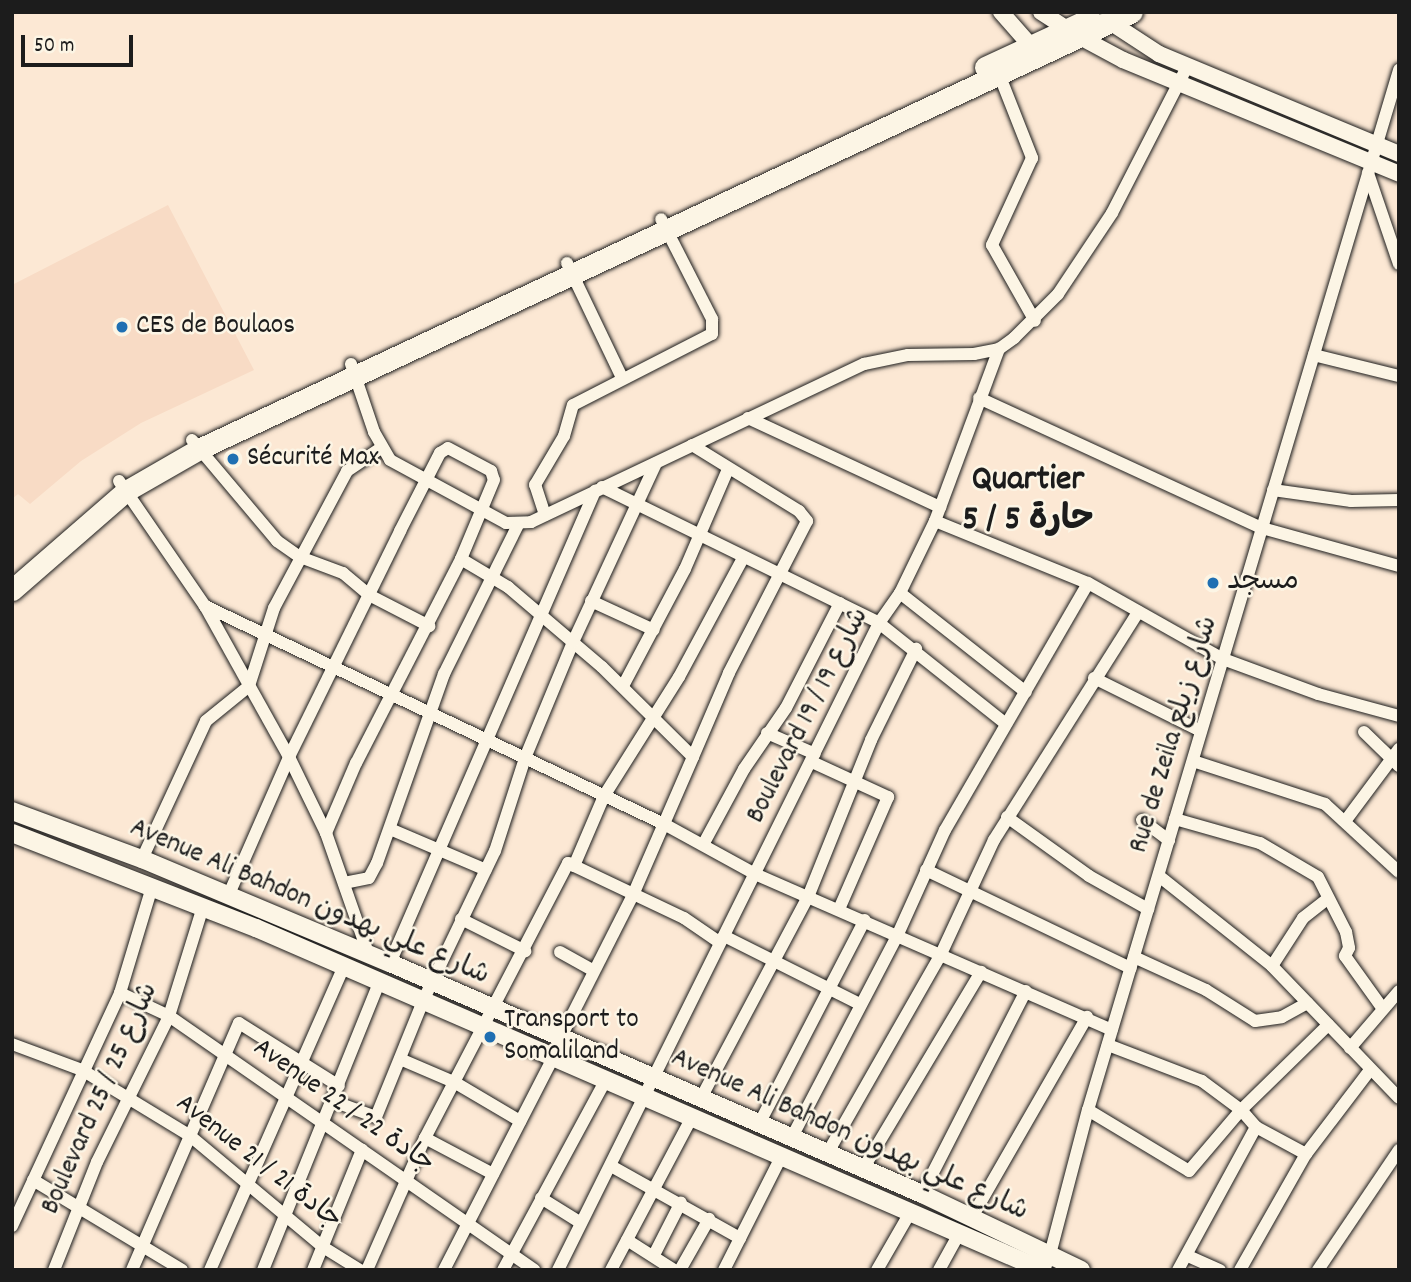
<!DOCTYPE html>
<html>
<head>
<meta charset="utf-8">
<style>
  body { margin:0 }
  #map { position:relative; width:1411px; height:1282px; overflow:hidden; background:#fce8d4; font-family:Dekko,"Playpen Sans Arabic",sans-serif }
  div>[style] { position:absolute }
  .built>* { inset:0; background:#f8dbc5 }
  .roads { filter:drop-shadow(0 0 2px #1c1c1c) drop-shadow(0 0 2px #1c1c1c) }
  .minor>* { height:12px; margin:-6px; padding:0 6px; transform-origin:6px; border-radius:6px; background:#fcf5e5 }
  .tertiary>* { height:16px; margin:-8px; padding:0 8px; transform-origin:8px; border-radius:8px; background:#fcf5e5 }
  .secondary>* { height:18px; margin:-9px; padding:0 9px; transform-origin:9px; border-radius:9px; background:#fcf5e5 }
  .primary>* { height:21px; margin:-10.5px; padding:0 10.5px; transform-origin:10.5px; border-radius:10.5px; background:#fcf5e5 }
  .dots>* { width:19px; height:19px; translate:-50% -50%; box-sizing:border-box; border:4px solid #fcf5e5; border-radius:50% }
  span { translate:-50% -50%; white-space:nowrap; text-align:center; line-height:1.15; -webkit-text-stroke:5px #fcf5e5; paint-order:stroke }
  .poi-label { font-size:28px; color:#1c1c1c }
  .left { translate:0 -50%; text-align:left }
  .street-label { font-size:28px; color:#1c1c1c }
  .district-label { font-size:35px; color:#1c1c1c; font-weight:700 }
  .frame { position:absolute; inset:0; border:14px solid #1c1c1c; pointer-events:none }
  .scale { position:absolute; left:21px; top:35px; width:112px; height:32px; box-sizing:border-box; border:4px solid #1c1c1c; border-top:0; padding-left:9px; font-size:21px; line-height:24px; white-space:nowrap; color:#1c1c1c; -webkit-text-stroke:5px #fcf5e5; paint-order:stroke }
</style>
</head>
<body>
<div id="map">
  <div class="built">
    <i style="clip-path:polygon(168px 205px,254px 370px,141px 423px,81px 461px,30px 504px,18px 494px,12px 499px,12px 285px)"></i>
  </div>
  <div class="roads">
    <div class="minor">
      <i style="left:997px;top:69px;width:96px;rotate:68.5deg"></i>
      <i style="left:1032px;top:158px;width:96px;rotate:114.7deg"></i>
      <i style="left:992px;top:245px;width:87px;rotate:60.5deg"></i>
      <i style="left:1368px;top:173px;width:96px;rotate:71.2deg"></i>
      <i style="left:567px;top:263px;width:127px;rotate:64.4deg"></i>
      <i style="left:1314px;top:355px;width:88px;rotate:13.9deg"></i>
      <i style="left:351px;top:364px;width:72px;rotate:71.3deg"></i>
      <i style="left:374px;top:432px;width:32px;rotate:60deg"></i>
      <i style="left:390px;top:460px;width:132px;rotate:28.5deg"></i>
      <i style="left:506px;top:523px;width:25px;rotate:-2deg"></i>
      <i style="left:531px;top:522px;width:369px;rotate:-25.4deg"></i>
      <i style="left:864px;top:364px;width:45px;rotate:-11.6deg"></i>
      <i style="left:908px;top:355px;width:66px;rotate:-0.9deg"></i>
      <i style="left:974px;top:354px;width:25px;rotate:-11deg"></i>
      <i style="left:999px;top:349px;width:19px;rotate:-36deg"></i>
      <i style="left:1014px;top:338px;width:62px;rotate:-45deg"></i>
      <i style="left:1058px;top:294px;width:97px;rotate:-56.3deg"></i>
      <i style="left:1112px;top:213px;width:166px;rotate:-62.8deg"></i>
      <i style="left:979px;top:398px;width:311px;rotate:24.7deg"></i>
      <i style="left:1262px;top:528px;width:142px;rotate:15.5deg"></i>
      <i style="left:748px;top:418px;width:212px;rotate:24.9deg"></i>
      <i style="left:192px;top:440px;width:132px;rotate:49.9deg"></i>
      <i style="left:277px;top:541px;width:28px;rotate:35deg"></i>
      <i style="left:300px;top:557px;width:46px;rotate:20.4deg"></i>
      <i style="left:343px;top:573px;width:34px;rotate:40deg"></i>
      <i style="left:369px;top:595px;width:68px;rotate:27.3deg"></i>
      <i style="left:692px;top:445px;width:126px;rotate:31.7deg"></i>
      <i style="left:799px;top:511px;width:13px;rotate:51deg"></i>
      <i style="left:807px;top:521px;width:171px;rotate:117.2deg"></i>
      <i style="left:729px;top:673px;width:91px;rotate:113.2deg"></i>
      <i style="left:119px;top:481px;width:152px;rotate:55.5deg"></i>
      <i style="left:205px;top:606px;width:173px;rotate:60.9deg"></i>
      <i style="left:289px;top:757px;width:85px;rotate:64deg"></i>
      <i style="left:326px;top:833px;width:127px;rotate:70.7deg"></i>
      <i style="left:602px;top:487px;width:309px;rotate:26.1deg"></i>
      <i style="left:879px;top:623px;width:162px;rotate:38.5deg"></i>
      <i style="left:1273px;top:490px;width:79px;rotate:8deg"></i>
      <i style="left:1351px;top:501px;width:48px;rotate:-1.2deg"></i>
      <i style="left:545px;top:515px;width:32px;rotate:-108deg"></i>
      <i style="left:535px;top:485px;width:57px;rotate:-59.4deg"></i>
      <i style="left:564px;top:436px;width:32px;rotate:-74deg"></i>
      <i style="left:573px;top:405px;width:156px;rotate:-27.1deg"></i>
      <i style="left:712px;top:334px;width:15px;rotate:-90deg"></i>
      <i style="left:712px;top:319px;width:112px;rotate:-117deg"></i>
      <i style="left:935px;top:521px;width:165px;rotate:22.1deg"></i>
      <i style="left:1088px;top:583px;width:155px;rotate:29.4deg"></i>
      <i style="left:1223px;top:659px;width:101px;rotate:20.2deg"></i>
      <i style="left:1318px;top:694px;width:84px;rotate:15.2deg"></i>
      <i style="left:461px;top:559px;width:55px;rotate:30.8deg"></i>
      <i style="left:508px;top:587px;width:123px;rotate:40.4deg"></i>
      <i style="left:602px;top:667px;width:128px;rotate:44.7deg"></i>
      <i style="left:693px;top:757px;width:148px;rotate:113.5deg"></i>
      <i style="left:634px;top:893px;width:164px;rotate:116.9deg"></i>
      <i style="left:900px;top:593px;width:160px;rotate:38.2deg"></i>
      <i style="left:591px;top:601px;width:69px;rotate:24.7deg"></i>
      <i style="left:205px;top:606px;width:508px;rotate:25.41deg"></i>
      <i style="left:664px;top:824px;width:106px;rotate:28.7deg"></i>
      <i style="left:757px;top:875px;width:387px;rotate:23.6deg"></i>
      <i style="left:1094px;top:678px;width:119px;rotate:26.4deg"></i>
      <i style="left:623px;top:686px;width:132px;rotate:-62.1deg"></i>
      <i style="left:685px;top:569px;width:109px;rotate:-66.7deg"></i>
      <i style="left:1364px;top:732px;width:49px;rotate:44.2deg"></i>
      <i style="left:767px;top:733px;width:52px;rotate:23.6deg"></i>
      <i style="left:1193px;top:761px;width:139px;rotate:18deg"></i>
      <i style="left:1325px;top:804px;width:100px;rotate:42.6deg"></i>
      <i style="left:812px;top:762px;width:84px;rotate:24.7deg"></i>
      <i style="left:888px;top:797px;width:122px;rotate:113.6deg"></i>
      <i style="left:1007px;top:817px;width:101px;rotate:35.7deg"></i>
      <i style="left:1089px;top:876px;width:68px;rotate:29.2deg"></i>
      <i style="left:1175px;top:819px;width:88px;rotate:15.8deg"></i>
      <i style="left:1260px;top:843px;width:67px;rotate:30.4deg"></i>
      <i style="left:1318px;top:877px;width:62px;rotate:63deg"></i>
      <i style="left:1346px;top:932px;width:16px;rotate:79deg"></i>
      <i style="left:1349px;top:948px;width:9px;rotate:117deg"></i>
      <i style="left:1345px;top:956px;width:65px;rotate:54.4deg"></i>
      <i style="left:1142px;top:820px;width:34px;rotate:37deg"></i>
      <i style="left:1346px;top:820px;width:89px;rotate:-53.3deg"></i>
      <i style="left:390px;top:829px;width:104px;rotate:23.1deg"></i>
      <i style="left:704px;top:843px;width:84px;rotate:-61.6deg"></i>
      <i style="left:744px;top:769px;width:74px;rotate:-55.5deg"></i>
      <i style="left:786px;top:708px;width:118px;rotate:-62.8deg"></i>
      <i style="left:142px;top:859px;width:152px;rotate:-65.1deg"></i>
      <i style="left:206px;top:721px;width:55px;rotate:-39.1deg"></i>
      <i style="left:249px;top:686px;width:82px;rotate:-72.2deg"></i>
      <i style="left:274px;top:608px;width:155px;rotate:-61.9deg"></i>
      <i style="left:347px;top:471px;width:41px;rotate:-34.1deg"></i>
      <i style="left:574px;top:866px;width:76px;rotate:-66.8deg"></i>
      <i style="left:604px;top:796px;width:141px;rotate:-57.8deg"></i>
      <i style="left:679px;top:677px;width:135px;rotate:-61.7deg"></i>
      <i style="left:926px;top:870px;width:227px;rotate:25.6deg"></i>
      <i style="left:1159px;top:876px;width:144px;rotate:38.5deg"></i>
      <i style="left:1272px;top:966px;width:183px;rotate:46.1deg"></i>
      <i style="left:344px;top:883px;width:25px;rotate:-11deg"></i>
      <i style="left:369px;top:878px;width:17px;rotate:-62deg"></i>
      <i style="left:377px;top:863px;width:201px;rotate:-70.5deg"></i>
      <i style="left:444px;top:674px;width:166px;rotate:-63.6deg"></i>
      <i style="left:229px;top:894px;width:150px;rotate:-66.3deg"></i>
      <i style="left:289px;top:757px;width:252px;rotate:-63.8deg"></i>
      <i style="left:400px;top:531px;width:88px;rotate:-62.9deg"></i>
      <i style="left:440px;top:453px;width:9px;rotate:-32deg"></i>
      <i style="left:448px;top:448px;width:49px;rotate:28.1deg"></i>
      <i style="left:491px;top:471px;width:9px;rotate:72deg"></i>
      <i style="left:494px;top:480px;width:86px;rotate:112.7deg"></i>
      <i style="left:461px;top:559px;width:229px;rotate:117.2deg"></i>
      <i style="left:356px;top:763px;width:76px;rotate:113.2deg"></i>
      <i style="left:461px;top:919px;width:72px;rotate:26.6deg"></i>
      <i style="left:724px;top:936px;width:152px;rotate:26.6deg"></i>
      <i style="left:560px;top:952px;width:38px;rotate:29deg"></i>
      <i style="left:1134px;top:957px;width:79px;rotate:24.6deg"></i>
      <i style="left:1206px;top:990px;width:58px;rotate:32.3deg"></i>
      <i style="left:1255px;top:1021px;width:27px;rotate:-8deg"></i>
      <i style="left:1282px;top:1017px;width:29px;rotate:-29deg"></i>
      <i style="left:390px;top:963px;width:515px;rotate:-66.52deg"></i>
      <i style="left:1272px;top:966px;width:57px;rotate:-57.1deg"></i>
      <i style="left:1303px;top:918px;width:29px;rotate:-38deg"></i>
      <i style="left:120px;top:993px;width:54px;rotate:25.1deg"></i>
      <i style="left:169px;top:1016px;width:445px;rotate:34.8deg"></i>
      <i style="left:12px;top:1044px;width:75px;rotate:20.4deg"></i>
      <i style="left:82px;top:1070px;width:125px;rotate:31.3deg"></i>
      <i style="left:189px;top:1135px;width:175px;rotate:39.9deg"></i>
      <i style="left:323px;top:1247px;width:44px;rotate:31.9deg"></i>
      <i style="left:1350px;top:1048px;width:75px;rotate:-49.3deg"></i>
      <i style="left:400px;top:1059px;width:59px;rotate:23.1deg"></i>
      <i style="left:454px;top:1082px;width:77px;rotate:30.6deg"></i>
      <i style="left:700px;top:1100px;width:230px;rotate:-62deg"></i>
      <i style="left:808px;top:897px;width:169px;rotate:-68.1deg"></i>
      <i style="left:871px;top:740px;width:102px;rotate:-63.7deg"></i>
      <i style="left:333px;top:1101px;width:46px;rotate:20.4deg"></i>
      <i style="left:376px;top:1117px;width:125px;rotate:-67.9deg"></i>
      <i style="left:423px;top:1001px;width:166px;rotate:-64.4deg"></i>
      <i style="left:495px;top:851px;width:98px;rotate:-72.1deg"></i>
      <i style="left:525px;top:758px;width:126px;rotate:-67.5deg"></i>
      <i style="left:573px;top:642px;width:197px;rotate:-65.1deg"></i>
      <i style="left:1088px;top:1110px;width:118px;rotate:31.1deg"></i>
      <i style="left:1189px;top:1171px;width:80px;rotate:-49.6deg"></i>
      <i style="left:1241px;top:1110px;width:49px;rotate:-143.4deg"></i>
      <i style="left:1202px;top:1081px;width:101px;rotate:-159deg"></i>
      <i style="left:758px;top:1126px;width:232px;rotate:-62.6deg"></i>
      <i style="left:1256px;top:1127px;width:57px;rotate:28.4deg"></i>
      <i style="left:425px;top:1138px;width:77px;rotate:27.9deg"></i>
      <i style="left:791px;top:1139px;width:231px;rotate:-62.4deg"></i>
      <i style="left:898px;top:934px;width:114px;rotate:-65.7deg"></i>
      <i style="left:945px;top:830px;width:285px;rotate:-59.9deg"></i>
      <i style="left:827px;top:1154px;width:230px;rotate:-60.3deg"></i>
      <i style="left:941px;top:954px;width:126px;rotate:-65.1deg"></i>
      <i style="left:994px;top:840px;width:270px;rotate:-57.7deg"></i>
      <i style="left:611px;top:1166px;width:148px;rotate:29.2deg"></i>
      <i style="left:863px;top:1169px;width:230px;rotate:-59.1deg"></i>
      <i style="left:33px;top:1180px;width:174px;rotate:31.1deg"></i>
      <i style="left:922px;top:1194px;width:228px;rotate:-62.9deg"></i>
      <i style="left:541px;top:1198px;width:47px;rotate:32deg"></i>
      <i style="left:972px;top:1217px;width:231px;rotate:-60.1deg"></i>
      <i style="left:12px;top:1226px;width:257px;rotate:-65.1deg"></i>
      <i style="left:120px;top:993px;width:111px;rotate:-73.2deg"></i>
      <i style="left:627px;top:1240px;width:56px;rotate:32.6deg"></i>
      <i style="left:654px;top:1255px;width:59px;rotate:-63deg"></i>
      <i style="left:1188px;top:1256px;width:35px;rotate:24deg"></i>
      <i style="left:1048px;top:1262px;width:157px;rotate:-75.3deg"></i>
      <i style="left:1088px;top:1110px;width:1086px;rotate:-73.35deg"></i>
      <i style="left:54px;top:1270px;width:116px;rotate:-68.3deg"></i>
      <i style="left:97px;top:1162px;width:163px;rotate:-63.7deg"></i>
      <i style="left:169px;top:1016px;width:114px;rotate:-72.7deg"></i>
      <i style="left:132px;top:1270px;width:269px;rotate:-66.6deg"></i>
      <i style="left:239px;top:1023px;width:118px;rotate:32.2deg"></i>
      <i style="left:210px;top:1270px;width:332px;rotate:-66.2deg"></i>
      <i style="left:263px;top:1270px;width:312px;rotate:-68deg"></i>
      <i style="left:313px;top:1270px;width:130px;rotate:-67.8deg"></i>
      <i style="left:367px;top:1270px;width:144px;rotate:-66.3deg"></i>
      <i style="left:425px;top:1138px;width:310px;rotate:-62.5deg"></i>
      <i style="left:568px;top:863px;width:128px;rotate:25.4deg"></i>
      <i style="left:684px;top:918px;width:42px;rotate:34.4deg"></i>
      <i style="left:444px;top:1270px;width:238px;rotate:-62.8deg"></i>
      <i style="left:503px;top:1270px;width:215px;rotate:-61.6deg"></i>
      <i style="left:558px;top:1270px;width:722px;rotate:-63.61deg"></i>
      <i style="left:879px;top:623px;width:37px;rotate:-55deg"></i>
      <i style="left:900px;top:593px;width:80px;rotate:-64.1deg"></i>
      <i style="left:935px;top:521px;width:184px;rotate:-69.6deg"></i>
      <i style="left:611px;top:1270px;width:173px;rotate:-62.1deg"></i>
      <i style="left:680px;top:1270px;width:59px;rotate:-60.4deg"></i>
      <i style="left:724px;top:1270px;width:127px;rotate:-63.2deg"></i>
      <i style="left:877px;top:1270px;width:68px;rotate:-60deg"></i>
      <i style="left:939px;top:1270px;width:43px;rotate:-61.1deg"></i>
      <i style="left:1178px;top:1270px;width:163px;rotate:-61.4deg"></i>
      <i style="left:1256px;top:1127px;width:23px;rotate:-131deg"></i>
      <i style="left:1241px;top:1110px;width:122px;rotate:-44.3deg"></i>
      <i style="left:1240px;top:1270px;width:133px;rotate:-60.4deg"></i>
      <i style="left:1306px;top:1154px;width:106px;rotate:-52.7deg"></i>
      <i style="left:1318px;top:1270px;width:145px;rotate:-56deg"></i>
    </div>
    <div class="tertiary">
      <i style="left:1001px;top:12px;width:44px;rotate:48.7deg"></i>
      <i style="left:1030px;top:45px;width:11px;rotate:10deg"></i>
      <i style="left:1041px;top:12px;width:30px;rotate:33deg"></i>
      <i style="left:1066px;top:28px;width:10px;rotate:119deg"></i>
      <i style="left:1102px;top:22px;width:8px"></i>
      <i style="left:1110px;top:22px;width:59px;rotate:33.1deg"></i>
      <i style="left:1159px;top:54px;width:260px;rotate:22.6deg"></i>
      <i style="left:1081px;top:27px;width:10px;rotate:96deg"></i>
      <i style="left:1080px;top:37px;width:49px;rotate:28.1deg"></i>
      <i style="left:1123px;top:60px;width:299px;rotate:22.4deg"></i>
    </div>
    <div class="secondary">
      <i style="left:12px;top:811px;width:139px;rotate:20.3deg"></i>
      <i style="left:142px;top:859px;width:269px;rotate:22.8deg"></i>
      <i style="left:390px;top:963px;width:580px;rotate:23.47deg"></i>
      <i style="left:922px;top:1194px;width:176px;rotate:25.5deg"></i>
      <i style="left:12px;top:833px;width:262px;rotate:21.3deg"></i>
      <i style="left:256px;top:928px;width:858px;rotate:23.49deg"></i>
    </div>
    <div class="primary">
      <i style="left:985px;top:67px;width:115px;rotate:-24.8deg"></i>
      <i style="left:12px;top:590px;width:151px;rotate:-41deg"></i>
      <i style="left:126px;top:491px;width:84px;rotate:-29.9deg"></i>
      <i style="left:199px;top:449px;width:1030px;rotate:-25.1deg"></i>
    </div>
  </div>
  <div class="dots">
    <i style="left:122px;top:327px;background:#1f6fb2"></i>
    <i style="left:233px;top:459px;background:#1f6fb2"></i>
    <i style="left:1213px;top:583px;background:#1f6fb2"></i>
    <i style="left:490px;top:1037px;background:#1f6fb2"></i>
  </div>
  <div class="poi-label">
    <span class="left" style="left:136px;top:327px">CES de Boulaos</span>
    <span class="left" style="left:247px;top:459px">Sécurité Max</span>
    <span class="left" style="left:1227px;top:583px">مسجد</span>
    <span class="left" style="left:504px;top:1037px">Transport to<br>Somaliland</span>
  </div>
  <div class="street-label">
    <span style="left:809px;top:716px;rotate:-63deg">Boulevard 19 / شارع 19</span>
    <span style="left:1175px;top:735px;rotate:-73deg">Rue de Zeila شارع زيلع</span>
    <span style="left:309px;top:903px;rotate:23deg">Avenue Ali Bahdon شارع علي بهدون</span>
    <span style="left:101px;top:1099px;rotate:-66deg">Boulevard 25 / شارع 25</span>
    <span style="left:343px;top:1107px;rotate:35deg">Avenue 22 / جادة 22</span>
    <span style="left:849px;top:1136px;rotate:24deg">Avenue Ali Bahdon شارع علي بهدون</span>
    <span style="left:258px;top:1163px;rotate:38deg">Avenue 21 / جادة 21</span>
  </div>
  <div class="district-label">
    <span style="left:1028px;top:501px">Quartier<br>5 / حارة 5</span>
  </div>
  <div class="frame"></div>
  <div class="scale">50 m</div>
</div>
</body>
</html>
